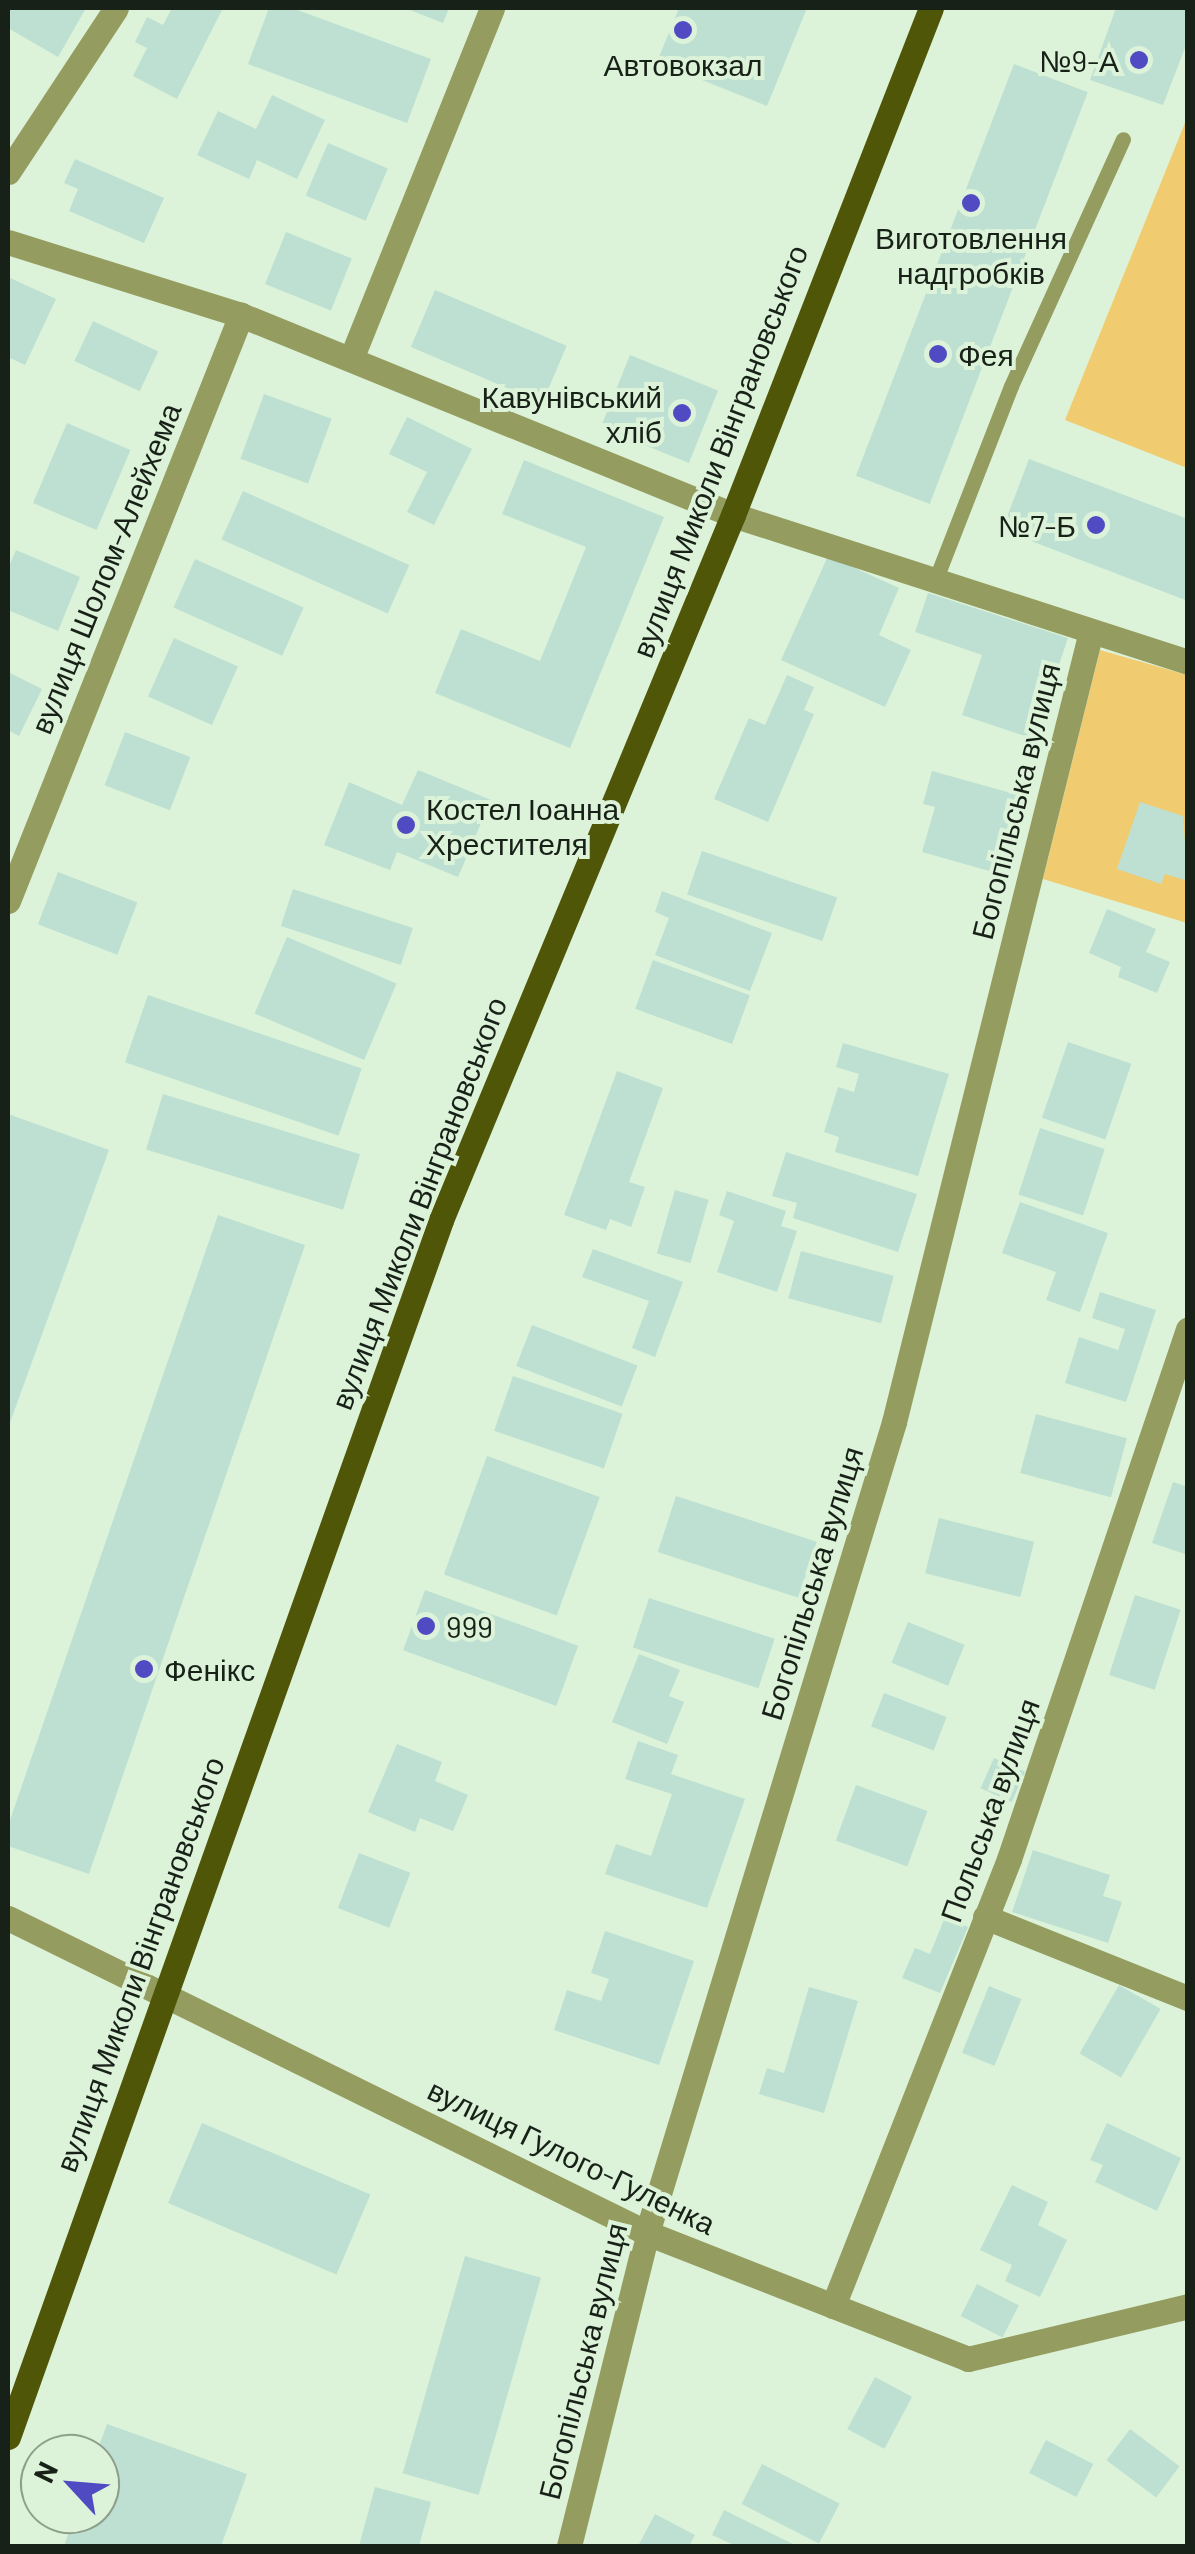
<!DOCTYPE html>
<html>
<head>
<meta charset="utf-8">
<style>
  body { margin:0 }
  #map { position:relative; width:1195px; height:2554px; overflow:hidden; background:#dcf3d9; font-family:Barlow,sans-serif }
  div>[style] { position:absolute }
  .green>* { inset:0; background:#f1cb6f }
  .building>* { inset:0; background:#bde0d2; transform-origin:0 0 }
  .service>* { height:15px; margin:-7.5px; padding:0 7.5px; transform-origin:7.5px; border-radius:7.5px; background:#949c5f }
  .minor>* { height:25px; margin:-12.5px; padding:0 12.5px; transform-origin:12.5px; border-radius:12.5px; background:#949c5f }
  .primary>* { height:25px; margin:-12.5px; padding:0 12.5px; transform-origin:12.5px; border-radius:12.5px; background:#505608 }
  .dots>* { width:28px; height:28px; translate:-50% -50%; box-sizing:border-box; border:5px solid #dcf3d9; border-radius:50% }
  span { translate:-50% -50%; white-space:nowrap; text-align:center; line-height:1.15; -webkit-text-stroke:8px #dcf3d9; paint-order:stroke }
  .poi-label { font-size:30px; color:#182118 }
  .right { translate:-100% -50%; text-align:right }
  .left { translate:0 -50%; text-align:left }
  .street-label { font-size:30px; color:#182118 }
  .frame { position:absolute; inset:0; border:10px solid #182118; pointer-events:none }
  .north { position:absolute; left:20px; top:2434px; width:100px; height:100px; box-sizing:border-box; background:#dcf3d9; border:2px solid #8e9f8c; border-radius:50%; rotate:296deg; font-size:28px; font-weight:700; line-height:40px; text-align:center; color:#182118 }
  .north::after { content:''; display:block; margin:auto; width:35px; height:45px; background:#504bc2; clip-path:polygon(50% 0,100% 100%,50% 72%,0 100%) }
</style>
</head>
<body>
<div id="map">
  <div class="green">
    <i style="clip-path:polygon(1187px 118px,1187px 468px,1065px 420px)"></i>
    <i style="clip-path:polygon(1100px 650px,1187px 675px,1187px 923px,1043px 879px)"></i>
  </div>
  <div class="building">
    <i style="clip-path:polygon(8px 8px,86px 8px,58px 57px,8px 28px)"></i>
    <i style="clip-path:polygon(172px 8px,223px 8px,177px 99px,133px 76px,147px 48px,135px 42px,147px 17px,163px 25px)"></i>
    <i style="clip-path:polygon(269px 8px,292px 8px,431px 59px,407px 123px,248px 64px)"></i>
    <i style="clip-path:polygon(405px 8px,449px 8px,443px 23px)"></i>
    <i style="clip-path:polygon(679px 8px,807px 8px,767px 106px,657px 62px)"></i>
    <i style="clip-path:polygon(1116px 8px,1188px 8px,1188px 40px,1163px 105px,1090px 80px)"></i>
    <i style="left:1014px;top:64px;width:79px;height:441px;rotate:21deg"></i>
    <i style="clip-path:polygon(272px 95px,325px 120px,297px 179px,257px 160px,249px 179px,197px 155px,218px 111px,256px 129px)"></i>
    <i style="left:328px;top:143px;width:65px;height:57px;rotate:23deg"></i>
    <i style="clip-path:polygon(75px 159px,164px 198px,144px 243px,69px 211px,78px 189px,64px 183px)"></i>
    <i style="left:286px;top:232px;width:71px;height:56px;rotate:22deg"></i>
    <i style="clip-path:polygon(8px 277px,56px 299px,25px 365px,8px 357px)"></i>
    <i style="left:435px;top:290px;width:143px;height:62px;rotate:23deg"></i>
    <i style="left:93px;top:321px;width:72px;height:44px;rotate:25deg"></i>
    <i style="left:630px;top:355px;width:95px;height:78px;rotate:22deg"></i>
    <i style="left:264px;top:394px;width:72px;height:69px;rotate:20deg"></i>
    <i style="clip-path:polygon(407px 417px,472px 449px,434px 525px,407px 512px,427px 472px,389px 454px)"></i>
    <i style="left:67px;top:423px;width:69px;height:87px;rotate:23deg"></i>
    <i style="clip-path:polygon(1029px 459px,1188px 519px,1188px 601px,1002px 530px)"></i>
    <i style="clip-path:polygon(524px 460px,664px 517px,570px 748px,435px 693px,461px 629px,540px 661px,586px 547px,502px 514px)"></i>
    <i style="left:243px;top:491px;width:182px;height:53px;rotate:24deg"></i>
    <i style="clip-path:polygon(16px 550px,80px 577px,58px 631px,8px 610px,8px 569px)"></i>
    <i style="clip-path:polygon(828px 556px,899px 588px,879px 635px,911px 650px,885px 707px,781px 660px)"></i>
    <i style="left:195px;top:559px;width:119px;height:53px;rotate:24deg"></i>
    <i style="clip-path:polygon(928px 593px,1068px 638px,1034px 739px,962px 715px,982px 655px,915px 632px)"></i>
    <i style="left:174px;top:638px;width:70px;height:64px;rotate:24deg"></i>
    <i style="clip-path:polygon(8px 672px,42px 689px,19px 736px,8px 730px)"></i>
    <i style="clip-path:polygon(787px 675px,814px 687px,804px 710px,814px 714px,768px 822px,714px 799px,749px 718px,765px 725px)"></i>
    <i style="left:125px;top:732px;width:70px;height:57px;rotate:21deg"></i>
    <i style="clip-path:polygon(418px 770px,491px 800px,458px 877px,397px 852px,390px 870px,324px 845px,349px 782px,402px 805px)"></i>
    <i style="clip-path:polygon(932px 771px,1022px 796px,1000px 874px,922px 852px,935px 807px,923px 804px)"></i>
    <i style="clip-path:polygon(1140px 802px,1183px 816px,1188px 881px,1165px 874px,1161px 884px,1117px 869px)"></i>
    <i style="left:702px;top:851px;width:143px;height:46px;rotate:19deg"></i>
    <i style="left:58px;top:872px;width:85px;height:56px;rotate:21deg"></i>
    <i style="left:293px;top:889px;width:126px;height:39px;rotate:18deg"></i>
    <i style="clip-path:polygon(662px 891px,772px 933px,750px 991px,655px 955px,669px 918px,655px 912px)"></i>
    <i style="clip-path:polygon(1107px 909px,1156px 929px,1146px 952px,1170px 962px,1157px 993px,1118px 977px,1121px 967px,1089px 953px)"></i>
    <i style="left:287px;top:937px;width:119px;height:83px;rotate:23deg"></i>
    <i style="left:653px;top:960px;width:103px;height:52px;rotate:20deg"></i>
    <i style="left:148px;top:995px;width:226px;height:71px;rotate:19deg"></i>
    <i style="left:1068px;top:1042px;width:67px;height:80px;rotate:19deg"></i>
    <i style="clip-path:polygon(843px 1043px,949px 1074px,918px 1176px,835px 1152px,839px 1137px,824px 1132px,838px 1087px,854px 1092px,859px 1074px,836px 1067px)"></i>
    <i style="clip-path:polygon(617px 1071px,663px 1088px,629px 1182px,645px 1187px,631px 1227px,610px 1219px,606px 1230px,564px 1215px)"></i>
    <i style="left:163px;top:1094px;width:206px;height:58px;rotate:17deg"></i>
    <i style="clip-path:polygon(8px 1114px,109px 1150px,8px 1428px)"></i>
    <i style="left:1040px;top:1128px;width:68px;height:70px;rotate:18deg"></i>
    <i style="clip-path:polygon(786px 1152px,917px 1194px,898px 1252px,793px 1218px,797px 1203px,772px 1196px)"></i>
    <i style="left:675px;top:1190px;width:35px;height:66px;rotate:16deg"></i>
    <i style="clip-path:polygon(727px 1191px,786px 1211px,781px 1226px,797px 1231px,777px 1292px,717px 1272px,734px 1221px,719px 1215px)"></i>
    <i style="clip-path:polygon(1020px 1202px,1108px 1233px,1080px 1312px,1046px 1300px,1056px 1272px,1002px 1253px)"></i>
    <i style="clip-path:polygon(218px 1215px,305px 1245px,89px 1874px,8px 1846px,8px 1826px)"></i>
    <i style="clip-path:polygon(593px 1249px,683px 1282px,655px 1357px,632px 1348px,649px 1301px,582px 1277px)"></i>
    <i style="left:801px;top:1251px;width:96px;height:49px;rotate:15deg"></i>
    <i style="clip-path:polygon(1100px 1292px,1156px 1310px,1126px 1402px,1065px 1383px,1079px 1337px,1118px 1350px,1125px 1329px,1092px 1318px)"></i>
    <i style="left:532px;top:1325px;width:113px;height:44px;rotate:21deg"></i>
    <i style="left:513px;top:1376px;width:116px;height:58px;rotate:19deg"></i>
    <i style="left:1036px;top:1414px;width:94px;height:61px;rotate:15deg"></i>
    <i style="left:487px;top:1456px;width:120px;height:126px;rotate:20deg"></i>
    <i style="clip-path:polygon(1173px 1482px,1188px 1487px,1188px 1555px,1152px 1543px)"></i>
    <i style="left:676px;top:1496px;width:148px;height:59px;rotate:18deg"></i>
    <i style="left:939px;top:1518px;width:98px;height:57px;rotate:14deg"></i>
    <i style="left:425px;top:1590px;width:163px;height:64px;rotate:20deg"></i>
    <i style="left:1135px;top:1595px;width:48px;height:84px;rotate:18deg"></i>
    <i style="left:649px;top:1598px;width:132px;height:52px;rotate:18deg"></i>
    <i style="left:908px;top:1622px;width:61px;height:44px;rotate:22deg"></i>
    <i style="clip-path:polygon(639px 1654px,680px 1670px,669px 1696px,684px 1702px,667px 1744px,612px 1722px)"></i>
    <i style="left:884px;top:1693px;width:67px;height:36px;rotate:21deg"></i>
    <i style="clip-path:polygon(638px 1741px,678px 1755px,671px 1774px,745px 1799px,707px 1908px,605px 1874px,616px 1844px,651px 1856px,672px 1794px,625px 1779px)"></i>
    <i style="clip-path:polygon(397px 1744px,442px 1762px,435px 1781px,468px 1795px,453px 1831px,420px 1818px,415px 1832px,368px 1812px)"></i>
    <i style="left:994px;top:1758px;width:34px;height:33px;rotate:24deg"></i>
    <i style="left:856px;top:1785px;width:76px;height:59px;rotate:20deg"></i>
    <i style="clip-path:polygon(1033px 1850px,1110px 1875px,1103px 1896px,1122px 1902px,1108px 1943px,1012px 1912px)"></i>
    <i style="left:359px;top:1853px;width:55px;height:59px;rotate:21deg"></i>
    <i style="clip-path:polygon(945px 1917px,968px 1927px,940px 1993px,902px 1978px,915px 1948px,930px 1954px)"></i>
    <i style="clip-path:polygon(605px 1931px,694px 1961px,659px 2065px,554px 2030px,567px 1990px,601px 2001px,609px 1979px,591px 1973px)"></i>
    <i style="left:1119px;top:1985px;width:48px;height:79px;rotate:30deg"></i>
    <i style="left:989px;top:1986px;width:35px;height:72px;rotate:22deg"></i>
    <i style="clip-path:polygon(809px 1987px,858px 2001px,824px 2113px,759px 2094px,767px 2068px,784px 2073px)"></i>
    <i style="left:202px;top:2123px;width:183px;height:87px;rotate:23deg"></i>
    <i style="clip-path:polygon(1107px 2123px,1181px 2158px,1157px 2211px,1095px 2182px,1103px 2165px,1090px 2160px)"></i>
    <i style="clip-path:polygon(1012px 2185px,1048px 2202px,1038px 2225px,1067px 2240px,1040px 2297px,1005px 2281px,1012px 2265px,980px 2250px)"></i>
    <i style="left:465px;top:2256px;width:79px;height:226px;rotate:16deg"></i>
    <i style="left:977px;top:2284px;width:47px;height:36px;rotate:27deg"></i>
    <i style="left:875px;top:2377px;width:42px;height:59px;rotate:28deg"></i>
    <i style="clip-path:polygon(107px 2424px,247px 2474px,221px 2546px,64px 2546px,75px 2514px,100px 2514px,96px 2454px)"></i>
    <i style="left:1130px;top:2429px;width:62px;height:39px;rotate:37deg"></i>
    <i style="left:1046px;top:2440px;width:53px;height:37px;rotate:27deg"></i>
    <i style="left:762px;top:2464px;width:87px;height:45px;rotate:27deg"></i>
    <i style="clip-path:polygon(375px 2487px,431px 2502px,419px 2546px,359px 2546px)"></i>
    <i style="clip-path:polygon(724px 2510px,793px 2544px,791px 2546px,736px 2546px,712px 2535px)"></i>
    <i style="clip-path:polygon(655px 2514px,695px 2535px,689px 2546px,638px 2546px)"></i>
  </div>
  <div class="service">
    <i style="left:935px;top:581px;width:209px;rotate:-68.7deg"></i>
    <i style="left:1011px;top:386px;width:271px;rotate:-65.6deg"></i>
  </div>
  <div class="minor">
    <i style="left:8px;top:172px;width:196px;rotate:-56.6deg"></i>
    <i style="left:8px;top:242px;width:244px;rotate:17.4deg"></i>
    <i style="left:241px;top:315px;width:531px;rotate:22.12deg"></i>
    <i style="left:733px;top:515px;width:478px;rotate:17.9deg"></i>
    <i style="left:351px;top:359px;width:378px;rotate:-68.1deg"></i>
    <i style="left:8px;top:901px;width:631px;rotate:-68.32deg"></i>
    <i style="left:985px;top:1917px;width:219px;rotate:21.8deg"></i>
    <i style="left:8px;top:1918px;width:712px;rotate:26.24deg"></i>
    <i style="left:647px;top:2233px;width:345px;rotate:21.4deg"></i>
    <i style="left:968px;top:2359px;width:226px;rotate:-13.5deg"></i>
    <i style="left:833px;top:2306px;width:480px;rotate:-68.5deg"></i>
    <i style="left:1009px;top:1859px;width:559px;rotate:-71.34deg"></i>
    <i style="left:569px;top:2546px;width:323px;rotate:-76deg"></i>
    <i style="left:647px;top:2233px;width:848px;rotate:-73.06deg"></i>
    <i style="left:894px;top:1422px;width:815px;rotate:-76.01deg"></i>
  </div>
  <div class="primary">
    <i style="left:8px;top:2437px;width:1292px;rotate:-70.41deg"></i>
    <i style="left:441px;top:1220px;width:763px;rotate:-67.5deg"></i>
    <i style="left:733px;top:515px;width:544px;rotate:-68.67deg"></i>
  </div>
  <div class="dots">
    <i style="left:683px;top:30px;background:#504bc2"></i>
    <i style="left:1139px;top:60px;background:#504bc2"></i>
    <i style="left:971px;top:203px;background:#504bc2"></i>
    <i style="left:938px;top:354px;background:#504bc2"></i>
    <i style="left:682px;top:413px;background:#504bc2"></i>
    <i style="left:1096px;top:525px;background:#504bc2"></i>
    <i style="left:406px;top:825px;background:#504bc2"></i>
    <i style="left:426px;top:1626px;background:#504bc2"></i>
    <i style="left:144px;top:1669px;background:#504bc2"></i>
  </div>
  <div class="poi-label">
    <span class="right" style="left:1119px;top:60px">№9-А</span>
    <span style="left:683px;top:64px">Автовокзал</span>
    <span style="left:971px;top:254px">Виготовлення<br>надгробків</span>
    <span class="left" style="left:958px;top:354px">Фея</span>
    <span class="right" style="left:662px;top:413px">Кавунівський<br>хліб</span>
    <span class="right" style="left:1076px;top:525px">№7-Б</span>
    <span class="left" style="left:426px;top:825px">Костел Іоанна<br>Хрестителя</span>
    <span class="left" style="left:446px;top:1626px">999</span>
    <span class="left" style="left:164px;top:1669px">Фенікс</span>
  </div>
  <div class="street-label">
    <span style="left:719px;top:451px;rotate:-69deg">вулиця Миколи Вінграновського</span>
    <span style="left:105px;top:568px;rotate:-68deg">вулиця Шолом-Алейхема</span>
    <span style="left:1015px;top:801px;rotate:-76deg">Богопільська вулиця</span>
    <span style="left:418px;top:1203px;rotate:-69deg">вулиця Миколи Вінграновського</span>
    <span style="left:811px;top:1583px;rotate:-73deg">Богопільська вулиця</span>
    <span style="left:989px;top:1810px;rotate:-70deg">Польська вулиця</span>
    <span style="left:139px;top:1964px;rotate:-70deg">вулиця Миколи Вінграновського</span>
    <span style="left:572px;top:2156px;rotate:26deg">вулиця Гулого-Гуленка</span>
    <span style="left:582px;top:2361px;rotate:-76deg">Богопільська вулиця</span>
  </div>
  <div class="frame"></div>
  <div class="north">N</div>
</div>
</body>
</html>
